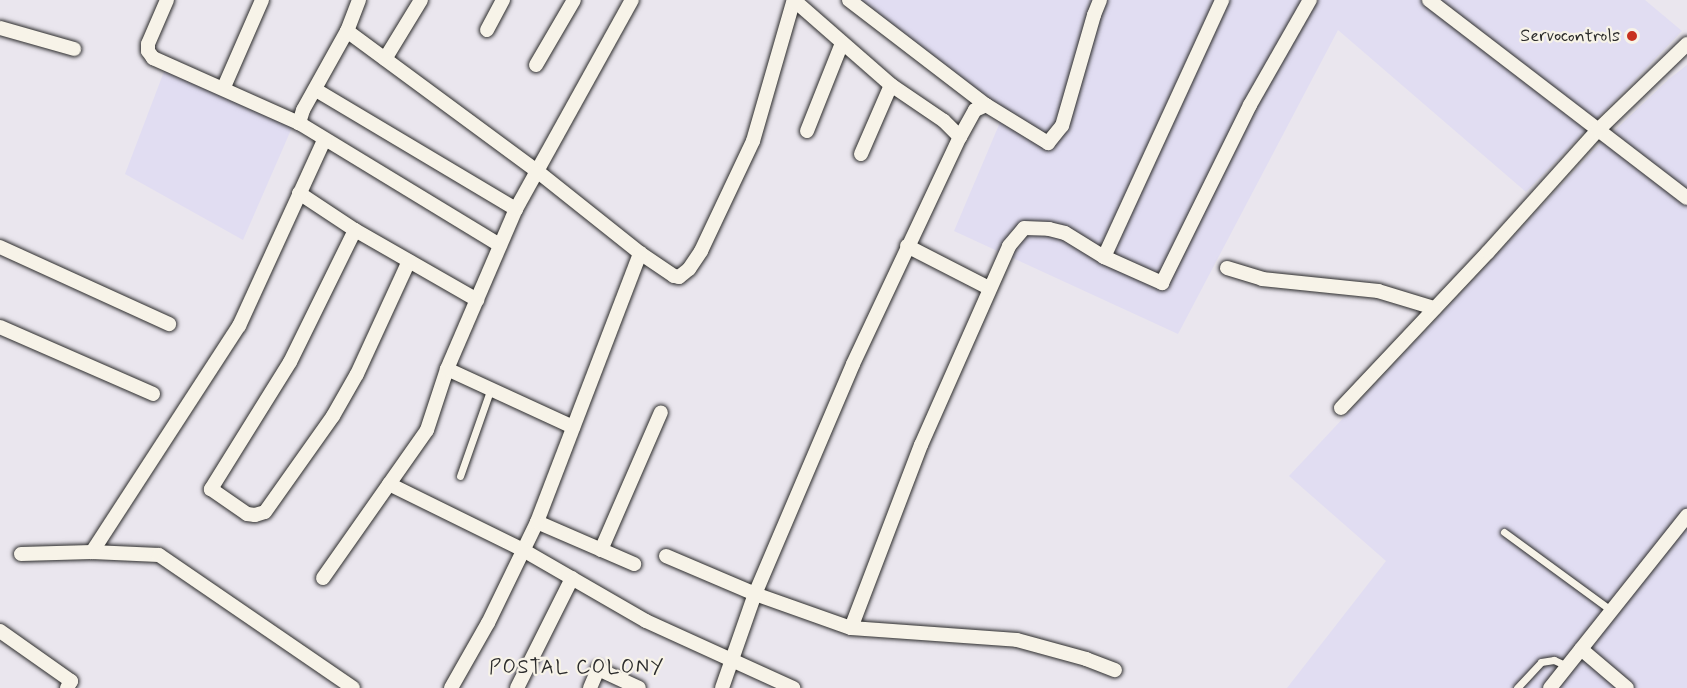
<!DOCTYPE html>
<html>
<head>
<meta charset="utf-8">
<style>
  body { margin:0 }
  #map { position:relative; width:1687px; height:688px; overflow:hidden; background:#eae6ee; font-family:Mynerve,sans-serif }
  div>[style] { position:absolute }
  .built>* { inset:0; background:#e1ddf2 }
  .roads { filter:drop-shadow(0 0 2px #2b2b2b) drop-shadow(0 0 2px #2b2b2b) }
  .lane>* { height:7px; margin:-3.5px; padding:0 3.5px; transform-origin:3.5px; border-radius:3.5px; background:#f7f3e8 }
  .street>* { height:14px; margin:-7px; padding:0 7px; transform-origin:7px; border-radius:7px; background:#f7f3e8 }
  .dots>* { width:16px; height:16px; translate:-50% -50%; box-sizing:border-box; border:3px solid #f7f3e8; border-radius:50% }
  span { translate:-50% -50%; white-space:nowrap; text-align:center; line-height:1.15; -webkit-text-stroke:4.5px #f7f3e8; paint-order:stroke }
  .poi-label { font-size:18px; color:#2b2b2b }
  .right { translate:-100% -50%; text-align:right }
  .neighbourhood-label { font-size:20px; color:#2b2b2b; letter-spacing:1.5px }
</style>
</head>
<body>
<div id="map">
  <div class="built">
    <i style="clip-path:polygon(859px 0,1645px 0,1682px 31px,1526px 192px,1338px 30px,1178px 334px,954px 231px,1004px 113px)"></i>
    <i style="clip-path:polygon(168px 61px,294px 123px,243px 240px,125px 174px)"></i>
    <i style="clip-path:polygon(1687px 65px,1687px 688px,1287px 688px,1386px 561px,1289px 476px,1593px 151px,1669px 79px)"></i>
  </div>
  <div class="roads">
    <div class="lane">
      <i style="left:460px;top:476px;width:93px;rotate:-70.6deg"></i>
      <i style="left:1504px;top:532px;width:134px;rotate:36.2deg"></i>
      <i style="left:1517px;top:688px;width:35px;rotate:-47deg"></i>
      <i style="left:1541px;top:662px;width:13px;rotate:-9deg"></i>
      <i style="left:1554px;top:660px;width:14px;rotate:25deg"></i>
    </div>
    <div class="street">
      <i style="left:167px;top:0;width:48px;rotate:113.4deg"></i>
      <i style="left:148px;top:44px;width:7px;rotate:90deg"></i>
      <i style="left:148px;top:51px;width:9px;rotate:54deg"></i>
      <i style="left:153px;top:58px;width:160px;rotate:24deg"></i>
      <i style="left:359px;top:0;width:33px;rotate:111deg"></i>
      <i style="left:347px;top:31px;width:90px;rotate:119.1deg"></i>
      <i style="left:303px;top:110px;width:14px;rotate:107deg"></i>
      <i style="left:299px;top:123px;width:235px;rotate:31.3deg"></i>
      <i style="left:849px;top:0;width:173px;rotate:37.5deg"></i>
      <i style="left:1429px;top:0;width:325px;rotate:37.5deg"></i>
      <i style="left:0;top:28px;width:77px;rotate:15.8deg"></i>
      <i style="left:487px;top:30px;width:34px;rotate:-62deg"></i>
      <i style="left:347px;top:31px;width:236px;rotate:36.4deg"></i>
      <i style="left:537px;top:171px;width:132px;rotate:38.5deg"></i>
      <i style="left:640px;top:253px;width:41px;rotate:34.1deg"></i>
      <i style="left:674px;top:276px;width:5px;rotate:11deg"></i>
      <i style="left:679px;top:277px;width:13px;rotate:-39deg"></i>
      <i style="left:689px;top:269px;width:22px;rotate:-56deg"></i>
      <i style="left:701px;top:251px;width:122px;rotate:-64.7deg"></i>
      <i style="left:753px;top:141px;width:145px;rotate:-73.9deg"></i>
      <i style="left:385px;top:59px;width:69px;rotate:-58.6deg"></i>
      <i style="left:536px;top:65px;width:75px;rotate:-59.7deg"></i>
      <i style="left:224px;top:87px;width:95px;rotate:-66.4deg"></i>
      <i style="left:316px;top:90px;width:233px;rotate:30.8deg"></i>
      <i style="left:807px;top:131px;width:95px;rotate:-68.3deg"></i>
      <i style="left:960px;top:137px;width:31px;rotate:-61deg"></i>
      <i style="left:975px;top:110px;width:12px;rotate:-24deg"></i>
      <i style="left:986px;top:105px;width:73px;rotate:31.5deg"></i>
      <i style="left:1048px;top:143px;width:22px;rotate:-51deg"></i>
      <i style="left:1062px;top:126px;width:116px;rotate:-73.9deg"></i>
      <i style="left:1094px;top:15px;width:16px;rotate:-68deg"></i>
      <i style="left:861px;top:154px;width:75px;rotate:-66.5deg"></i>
      <i style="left:299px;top:193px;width:67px;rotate:33.5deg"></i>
      <i style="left:355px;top:230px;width:141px;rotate:29.8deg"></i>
      <i style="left:355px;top:230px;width:147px;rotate:116.2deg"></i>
      <i style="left:290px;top:362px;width:150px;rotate:121.9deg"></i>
      <i style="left:211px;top:489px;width:44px;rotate:34.8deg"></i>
      <i style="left:247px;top:514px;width:8px;rotate:7deg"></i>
      <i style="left:255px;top:515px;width:10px;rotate:-17deg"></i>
      <i style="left:265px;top:512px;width:118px;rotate:-54.7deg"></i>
      <i style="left:333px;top:416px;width:48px;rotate:-60.3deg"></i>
      <i style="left:357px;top:374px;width:124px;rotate:-65.3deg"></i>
      <i style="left:907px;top:246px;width:92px;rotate:27.1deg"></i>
      <i style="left:0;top:247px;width:186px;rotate:24.5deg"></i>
      <i style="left:1104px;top:257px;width:64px;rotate:24.1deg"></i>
      <i style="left:1162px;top:283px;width:199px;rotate:-63.7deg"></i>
      <i style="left:1250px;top:105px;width:121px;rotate:-60.3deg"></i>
      <i style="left:1227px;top:268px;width:37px;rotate:17deg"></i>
      <i style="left:1262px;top:279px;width:117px;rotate:5.9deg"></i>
      <i style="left:1378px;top:291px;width:59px;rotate:16.9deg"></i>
      <i style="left:0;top:327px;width:167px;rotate:23.6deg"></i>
      <i style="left:447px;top:369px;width:139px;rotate:24.7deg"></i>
      <i style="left:1341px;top:408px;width:214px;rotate:-46.7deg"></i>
      <i style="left:1488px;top:252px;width:164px;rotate:-48deg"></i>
      <i style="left:1598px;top:130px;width:124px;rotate:-44deg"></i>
      <i style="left:389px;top:484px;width:149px;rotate:26.2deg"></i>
      <i style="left:523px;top:550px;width:142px;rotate:30deg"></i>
      <i style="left:646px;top:621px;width:162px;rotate:24.5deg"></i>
      <i style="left:537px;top:522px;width:106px;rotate:23.4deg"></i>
      <i style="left:601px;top:550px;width:150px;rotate:-66.5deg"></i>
      <i style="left:92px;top:552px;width:270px;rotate:-57deg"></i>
      <i style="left:239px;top:326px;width:205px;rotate:-65.4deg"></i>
      <i style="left:21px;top:554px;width:71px;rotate:-1.6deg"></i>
      <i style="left:92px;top:552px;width:67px;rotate:2.6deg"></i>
      <i style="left:159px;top:555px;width:235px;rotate:34.4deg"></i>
      <i style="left:666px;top:556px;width:97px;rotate:23.1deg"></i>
      <i style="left:755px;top:594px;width:102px;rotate:19.5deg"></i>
      <i style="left:851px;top:628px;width:166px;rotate:4.1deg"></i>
      <i style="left:1017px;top:640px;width:72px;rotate:15.4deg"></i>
      <i style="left:1086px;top:659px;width:31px;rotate:21deg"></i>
      <i style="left:323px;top:578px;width:181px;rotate:-54.9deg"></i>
      <i style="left:427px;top:430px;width:64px;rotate:-71.8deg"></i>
      <i style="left:447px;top:369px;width:174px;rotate:-66.7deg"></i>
      <i style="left:516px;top:209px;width:239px;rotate:-61deg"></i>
      <i style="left:851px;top:628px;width:196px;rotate:-69.1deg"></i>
      <i style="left:921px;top:445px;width:218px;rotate:-66.1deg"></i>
      <i style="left:1009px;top:246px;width:23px;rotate:-50deg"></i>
      <i style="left:1024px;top:228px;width:25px;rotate:2deg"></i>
      <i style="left:1049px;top:229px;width:16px;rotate:14deg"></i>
      <i style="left:1065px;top:233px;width:46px;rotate:31.6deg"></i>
      <i style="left:1104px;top:257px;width:283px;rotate:-65.3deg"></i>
      <i style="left:0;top:631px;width:87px;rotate:35.2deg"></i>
      <i style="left:71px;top:681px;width:8px;rotate:120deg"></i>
      <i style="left:1581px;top:649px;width:60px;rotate:40.3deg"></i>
      <i style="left:451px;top:688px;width:75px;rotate:-60.4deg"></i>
      <i style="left:488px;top:623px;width:112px;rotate:-64.1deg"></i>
      <i style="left:537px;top:522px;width:288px;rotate:-69deg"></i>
      <i style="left:517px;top:688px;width:123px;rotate:-63.4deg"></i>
      <i style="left:590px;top:688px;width:21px;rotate:-67deg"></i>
      <i style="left:598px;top:669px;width:45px;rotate:24.9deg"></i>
      <i style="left:722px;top:688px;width:100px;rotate:-70.7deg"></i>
      <i style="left:755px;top:594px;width:250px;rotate:-66.9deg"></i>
      <i style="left:853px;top:364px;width:251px;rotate:-64.8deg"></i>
      <i style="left:960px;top:137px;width:23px;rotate:-135deg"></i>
      <i style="left:944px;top:121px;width:64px;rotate:-145.8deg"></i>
      <i style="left:891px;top:85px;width:129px;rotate:-138.8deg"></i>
      <i style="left:1550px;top:688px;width:220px;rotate:-51.5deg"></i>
    </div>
  </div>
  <div class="dots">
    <i style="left:1632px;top:36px;background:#c8321e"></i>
  </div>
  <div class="poi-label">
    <span class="right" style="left:1620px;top:36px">Servocontrols</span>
  </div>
  <div class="neighbourhood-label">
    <span style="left:577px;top:667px">POSTAL COLONY</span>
  </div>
</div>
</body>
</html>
